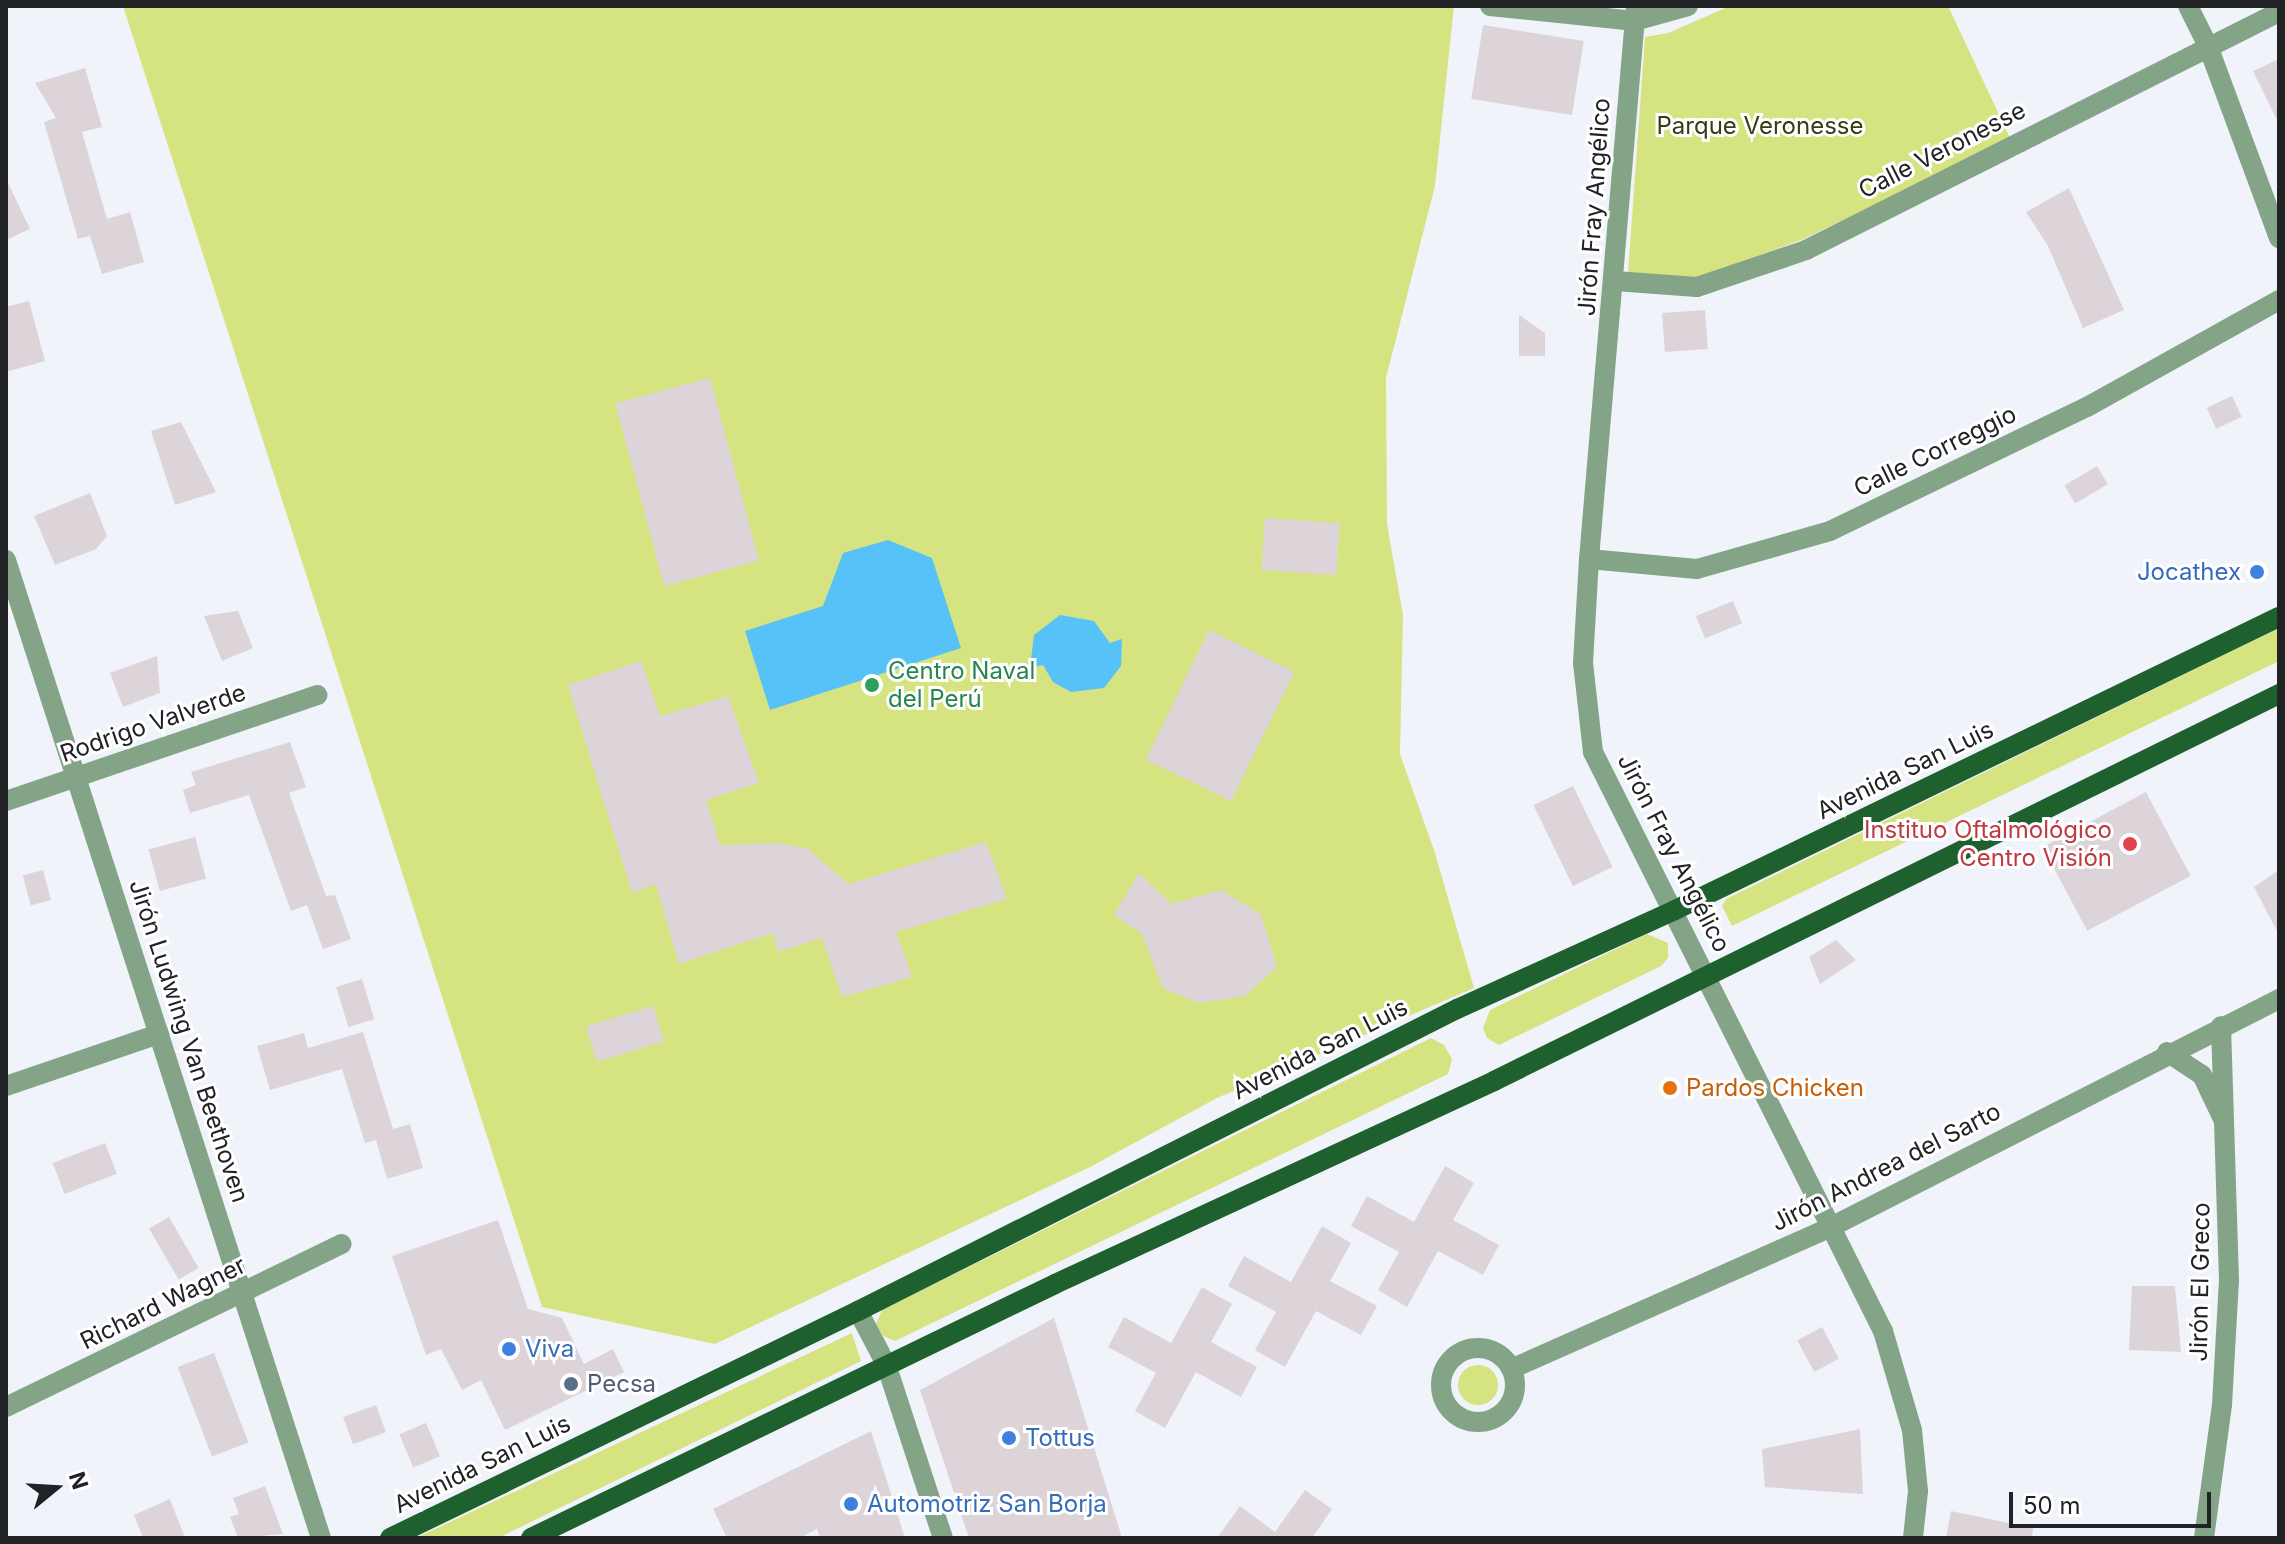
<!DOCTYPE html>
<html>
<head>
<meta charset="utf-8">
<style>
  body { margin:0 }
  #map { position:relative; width:2285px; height:1544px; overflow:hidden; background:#f1f3fb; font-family:Inter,sans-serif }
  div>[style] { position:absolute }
  .green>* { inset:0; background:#d6e381 }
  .round { border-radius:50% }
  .water>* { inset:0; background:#56c2f7 }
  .building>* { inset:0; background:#dcd4d8; transform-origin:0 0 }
  .minor>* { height:20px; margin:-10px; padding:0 10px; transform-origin:10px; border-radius:10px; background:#83a487 }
  .minor>.ring { margin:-10px; padding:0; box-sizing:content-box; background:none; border:20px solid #83a487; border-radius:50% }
  .major>* { height:20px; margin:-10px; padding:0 10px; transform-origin:10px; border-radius:10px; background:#1e612e }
  .dots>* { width:22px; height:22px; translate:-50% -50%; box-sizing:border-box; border:4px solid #fff; border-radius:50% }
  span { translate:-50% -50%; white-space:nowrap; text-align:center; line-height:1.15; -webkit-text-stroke:6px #fff; paint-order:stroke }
  .park-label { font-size:24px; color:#373c13 }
  .street-label { font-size:24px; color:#212225 }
  .shop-label { font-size:24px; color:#366cbe }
  .right { translate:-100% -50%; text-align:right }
  .left { translate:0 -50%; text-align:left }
  .leisure-label { font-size:24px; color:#27864d }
  .health-label { font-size:24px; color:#be3a42 }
  .food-label { font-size:24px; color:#c56008 }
  .service-label { font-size:24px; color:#4e5e75 }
  .frame { position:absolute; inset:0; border:8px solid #212225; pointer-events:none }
  .north { position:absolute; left:16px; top:1448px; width:80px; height:80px; -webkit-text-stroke:6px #fff; paint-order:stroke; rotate:72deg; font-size:22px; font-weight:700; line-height:32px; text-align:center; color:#212225 }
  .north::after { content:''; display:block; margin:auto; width:28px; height:36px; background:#212225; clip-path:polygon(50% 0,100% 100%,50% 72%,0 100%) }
  .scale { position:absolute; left:2009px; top:1492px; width:202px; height:36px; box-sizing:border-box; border:4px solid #212225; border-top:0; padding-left:10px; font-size:24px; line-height:28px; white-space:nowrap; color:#212225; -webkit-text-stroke:6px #fff; paint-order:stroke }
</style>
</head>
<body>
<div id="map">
  <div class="green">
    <i style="clip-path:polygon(123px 6px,1454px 6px,1435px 186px,1386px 378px,1387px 524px,1403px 615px,1400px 754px,1435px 853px,1474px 988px,1217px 1098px,1090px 1167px,715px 1344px,542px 1307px)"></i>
    <i style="clip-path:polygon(1730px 6px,1948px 6px,2011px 140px,1801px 240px,1697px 278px,1628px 273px,1645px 37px,1668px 33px)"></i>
    <i style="clip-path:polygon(2279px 628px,2279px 661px,1732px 926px,1722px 906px,1726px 899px)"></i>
    <i style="clip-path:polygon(1647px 934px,1668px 943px,1668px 958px,1661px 966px,1499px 1045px,1487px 1038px,1483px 1028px,1490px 1010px)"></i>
    <i style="clip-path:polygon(1431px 1038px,1444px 1045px,1452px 1059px,1448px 1074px,895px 1341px,883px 1336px,876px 1324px,882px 1310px)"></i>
    <i style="clip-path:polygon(852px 1333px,861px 1361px,498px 1538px,416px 1538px)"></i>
    <i class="round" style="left:1458px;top:1365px;width:40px;height:40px"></i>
  </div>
  <div class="water">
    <i style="clip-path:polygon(888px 540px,932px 558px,961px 648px,770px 710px,745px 631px,823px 606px,843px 553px)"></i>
    <i style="clip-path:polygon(1060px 615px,1094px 621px,1110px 643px,1122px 639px,1121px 666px,1104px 688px,1071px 692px,1053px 682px,1043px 665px,1030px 668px,1034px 635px)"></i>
  </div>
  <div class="building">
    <i style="left:1483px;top:25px;width:102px;height:75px;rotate:9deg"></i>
    <i style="clip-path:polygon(2279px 59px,2279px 124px,2253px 71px)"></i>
    <i style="clip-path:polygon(85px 68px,102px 127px,82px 132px,107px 219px,130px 212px,144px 262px,102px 274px,90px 236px,78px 239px,44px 122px,56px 118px,35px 83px)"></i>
    <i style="clip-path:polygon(6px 179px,30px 229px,6px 240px)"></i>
    <i style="clip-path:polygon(2069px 188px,2124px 310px,2083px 328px,2048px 246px,2026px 212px)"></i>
    <i style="clip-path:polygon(29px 301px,45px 361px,6px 372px,6px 307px)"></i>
    <i style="left:1705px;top:310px;width:39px;height:43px;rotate:86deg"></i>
    <i style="clip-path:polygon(1519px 315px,1545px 333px,1545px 356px,1519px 356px)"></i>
    <i style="left:710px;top:378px;width:189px;height:98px;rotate:75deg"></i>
    <i style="left:2232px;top:396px;width:23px;height:28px;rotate:65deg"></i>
    <i style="clip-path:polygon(181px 422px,216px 492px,175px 505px,151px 431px)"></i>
    <i style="left:2097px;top:466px;width:21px;height:38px;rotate:59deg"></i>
    <i style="clip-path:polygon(90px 493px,107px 536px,96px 549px,55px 565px,34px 516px)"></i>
    <i style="left:1265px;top:518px;width:75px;height:52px;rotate:4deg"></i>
    <i style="left:1733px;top:601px;width:24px;height:40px;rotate:68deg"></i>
    <i style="clip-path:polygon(238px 611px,253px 648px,222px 661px,204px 616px)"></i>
    <i style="left:1209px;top:630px;width:95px;height:144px;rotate:26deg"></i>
    <i style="clip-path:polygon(157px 656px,160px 693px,123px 707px,110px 673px)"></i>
    <i style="clip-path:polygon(641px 661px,660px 716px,728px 696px,759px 783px,706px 800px,720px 845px,780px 843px,808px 849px,849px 884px,986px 842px,1007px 899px,896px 932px,912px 977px,842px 997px,822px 938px,778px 952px,773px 933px,679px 964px,656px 884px,632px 893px,568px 685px)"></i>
    <i style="clip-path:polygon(290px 742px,306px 787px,289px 793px,326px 896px,335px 895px,351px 939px,323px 949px,307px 905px,291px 911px,249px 795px,190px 813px,183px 790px,196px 785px,191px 772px)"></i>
    <i style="left:1573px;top:786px;width:90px;height:44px;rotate:64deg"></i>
    <i style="left:2146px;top:792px;width:95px;height:117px;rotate:62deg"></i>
    <i style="left:195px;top:837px;width:43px;height:48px;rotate:75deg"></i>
    <i style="left:43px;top:870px;width:31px;height:21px;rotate:75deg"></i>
    <i style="clip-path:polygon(2279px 870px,2279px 935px,2254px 887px)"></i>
    <i style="clip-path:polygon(1139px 873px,1171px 904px,1221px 890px,1261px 914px,1277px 967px,1245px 996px,1199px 1003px,1163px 988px,1142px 934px,1114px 915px)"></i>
    <i style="clip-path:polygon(1836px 940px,1856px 960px,1820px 984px,1809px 957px)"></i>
    <i style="left:362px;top:979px;width:42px;height:27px;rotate:73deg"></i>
    <i style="left:653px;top:1006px;width:37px;height:70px;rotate:73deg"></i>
    <i style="clip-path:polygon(363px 1032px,393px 1129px,410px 1124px,423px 1168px,387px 1179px,376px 1140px,365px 1143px,342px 1069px,270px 1090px,257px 1046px,304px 1033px,308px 1048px)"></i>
    <i style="left:105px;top:1143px;width:33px;height:56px;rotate:69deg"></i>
    <i style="clip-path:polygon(1445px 1166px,1474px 1183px,1453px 1220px,1499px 1245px,1483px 1275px,1438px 1251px,1407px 1307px,1378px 1290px,1399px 1252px,1351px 1226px,1367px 1196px,1414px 1222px)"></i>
    <i style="left:169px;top:1217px;width:59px;height:23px;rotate:60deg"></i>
    <i style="clip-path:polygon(498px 1220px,528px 1309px,562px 1318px,584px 1364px,613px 1349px,624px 1372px,505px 1430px,481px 1380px,462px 1390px,441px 1349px,426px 1355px,392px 1256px)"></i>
    <i style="clip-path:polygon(1322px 1226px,1351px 1243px,1330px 1281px,1377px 1306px,1361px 1335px,1316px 1311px,1285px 1367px,1255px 1350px,1276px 1312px,1228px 1286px,1244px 1256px,1291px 1282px)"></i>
    <i style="clip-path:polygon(2132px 1286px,2175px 1286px,2181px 1352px,2129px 1350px)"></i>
    <i style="clip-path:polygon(1202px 1287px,1232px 1304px,1211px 1342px,1257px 1367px,1241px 1397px,1196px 1372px,1165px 1428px,1135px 1411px,1156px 1373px,1108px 1347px,1124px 1317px,1171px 1343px)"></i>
    <i style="clip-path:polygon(1054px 1318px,1122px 1538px,969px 1538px,920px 1390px)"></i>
    <i style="left:1822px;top:1327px;width:36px;height:28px;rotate:62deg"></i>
    <i style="left:214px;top:1353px;width:96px;height:39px;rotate:69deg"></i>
    <i style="left:376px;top:1405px;width:29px;height:35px;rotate:70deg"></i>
    <i style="left:426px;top:1423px;width:36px;height:29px;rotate:67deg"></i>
    <i style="clip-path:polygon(1860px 1429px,1863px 1494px,1765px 1487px,1762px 1449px)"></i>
    <i style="clip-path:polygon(871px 1431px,905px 1538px,820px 1538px,817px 1529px,799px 1538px,727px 1538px,713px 1509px)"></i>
    <i style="clip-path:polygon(265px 1486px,283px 1534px,238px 1538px,230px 1517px,239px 1514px,233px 1498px)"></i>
    <i style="clip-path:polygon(1305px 1490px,1332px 1509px,1312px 1538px,1217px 1538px,1240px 1506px,1275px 1532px)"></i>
    <i style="clip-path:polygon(170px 1499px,185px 1538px,143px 1538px,134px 1515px)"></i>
    <i style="clip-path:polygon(1951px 1511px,2033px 1528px,2032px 1538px,1946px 1538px)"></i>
  </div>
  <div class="minor">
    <i style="left:1490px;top:6px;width:146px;rotate:5.9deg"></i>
    <i style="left:1635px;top:21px;width:55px;rotate:-15.8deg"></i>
    <i style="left:1636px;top:6px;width:555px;rotate:94.86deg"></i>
    <i style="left:1589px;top:559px;width:104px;rotate:93.3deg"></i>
    <i style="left:1583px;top:663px;width:90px;rotate:83.6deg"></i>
    <i style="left:1593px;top:752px;width:648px;rotate:63.4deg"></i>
    <i style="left:1883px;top:1331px;width:103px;rotate:73.7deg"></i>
    <i style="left:1912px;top:1430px;width:61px;rotate:84.4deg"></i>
    <i style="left:1918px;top:1491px;width:47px;rotate:96.1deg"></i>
    <i style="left:2188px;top:6px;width:45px;rotate:63.4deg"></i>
    <i style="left:2208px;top:46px;width:205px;rotate:69.7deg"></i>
    <i style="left:1615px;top:281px;width:82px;rotate:4.2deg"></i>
    <i style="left:1697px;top:287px;width:115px;rotate:-18.7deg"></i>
    <i style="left:1806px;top:250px;width:530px;rotate:-26.71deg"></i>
    <i style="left:1589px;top:559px;width:108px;rotate:5.3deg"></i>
    <i style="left:1697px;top:569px;width:138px;rotate:-15.9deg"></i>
    <i style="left:1830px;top:531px;width:285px;rotate:-25.8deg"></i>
    <i style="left:2087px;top:407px;width:220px;rotate:-29.1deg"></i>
    <i style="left:6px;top:560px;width:1027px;rotate:72.15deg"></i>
    <i style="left:6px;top:801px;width:329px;rotate:-18.8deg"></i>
    <i style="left:2167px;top:1052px;width:42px;rotate:33.3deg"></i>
    <i style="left:2202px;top:1075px;width:49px;rotate:64.5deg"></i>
    <i style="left:6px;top:1086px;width:162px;rotate:-18.8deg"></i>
    <i style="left:858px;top:1311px;width:60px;rotate:62.2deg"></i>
    <i style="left:886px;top:1364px;width:183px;rotate:71.9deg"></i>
    <i class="ring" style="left:1441px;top:1348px;width:54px;height:54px"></i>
    <i style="left:1511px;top:1369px;width:350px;rotate:-23.9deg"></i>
    <i style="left:1831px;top:1227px;width:503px;rotate:-26.97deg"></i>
    <i style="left:6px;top:1407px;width:373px;rotate:-25.9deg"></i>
    <i style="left:2204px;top:1538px;width:134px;rotate:-82.3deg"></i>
    <i style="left:2222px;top:1405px;width:125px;rotate:-86.8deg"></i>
    <i style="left:2229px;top:1280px;width:254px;rotate:-91.8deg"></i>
  </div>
  <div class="major">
    <i style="left:390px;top:1538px;width:520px;rotate:-25.88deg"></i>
    <i style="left:858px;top:1311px;width:671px;rotate:-26.76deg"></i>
    <i style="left:1457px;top:1009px;width:239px;rotate:-24.4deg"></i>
    <i style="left:1675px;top:910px;width:671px;rotate:-25.88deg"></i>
    <i style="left:531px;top:1538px;width:582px;rotate:-25.86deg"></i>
    <i style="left:1055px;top:1284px;width:484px;rotate:-24.8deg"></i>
    <i style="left:1494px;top:1081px;width:875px;rotate:-26.24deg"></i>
  </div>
  <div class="dots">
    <i style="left:2257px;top:572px;background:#3f7fe0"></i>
    <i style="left:872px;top:685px;background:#2e9e5b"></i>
    <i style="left:2130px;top:844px;background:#e0444e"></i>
    <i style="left:1670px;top:1088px;background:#e8710a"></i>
    <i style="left:509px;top:1349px;background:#3f7fe0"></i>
    <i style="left:571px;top:1384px;background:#5c6f8a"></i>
    <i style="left:1009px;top:1438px;background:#3f7fe0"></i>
    <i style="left:851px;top:1504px;background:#3f7fe0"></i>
  </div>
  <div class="park-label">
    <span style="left:1760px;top:126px">Parque Veronesse</span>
  </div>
  <div class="street-label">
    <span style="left:1942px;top:150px;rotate:-27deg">Calle Veronesse</span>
    <span style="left:1594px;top:207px;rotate:-86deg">Jirón Fray Angélico</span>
    <span style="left:1935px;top:451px;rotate:-26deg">Calle Correggio</span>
    <span style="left:153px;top:723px;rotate:-19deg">Rodrigo Valverde</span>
    <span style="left:1905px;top:770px;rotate:-26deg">Avenida San Luis</span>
    <span style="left:1674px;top:853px;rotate:63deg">Jirón Fray Angélico</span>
    <span style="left:189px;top:1041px;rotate:72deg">Jirón Ludwing Van Beethoven</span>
    <span style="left:1320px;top:1049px;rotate:-27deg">Avenida San Luis</span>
    <span style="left:1886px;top:1167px;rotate:-27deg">Jirón Andrea del Sarto</span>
    <span style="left:2200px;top:1282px;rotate:-89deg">Jirón El Greco</span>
    <span style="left:163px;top:1303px;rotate:-26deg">Richard Wagner</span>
    <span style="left:482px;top:1464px;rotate:-26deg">Avenida San Luis</span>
  </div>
  <div class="shop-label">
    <span class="right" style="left:2241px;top:572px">Jocathex</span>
    <span class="left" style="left:525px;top:1349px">Viva</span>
    <span class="left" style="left:1025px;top:1438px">Tottus</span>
    <span class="left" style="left:867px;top:1504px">Automotriz San Borja</span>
  </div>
  <div class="leisure-label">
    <span class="left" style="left:888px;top:685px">Centro Naval<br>del Perú</span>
  </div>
  <div class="health-label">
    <span class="right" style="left:2112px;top:844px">Instituo Oftalmológico<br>Centro Visión</span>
  </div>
  <div class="food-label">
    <span class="left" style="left:1686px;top:1088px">Pardos Chicken</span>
  </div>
  <div class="service-label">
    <span class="left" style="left:587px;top:1384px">Pecsa</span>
  </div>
  <div class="frame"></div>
  <div class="north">N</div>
  <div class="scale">50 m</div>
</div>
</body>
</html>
